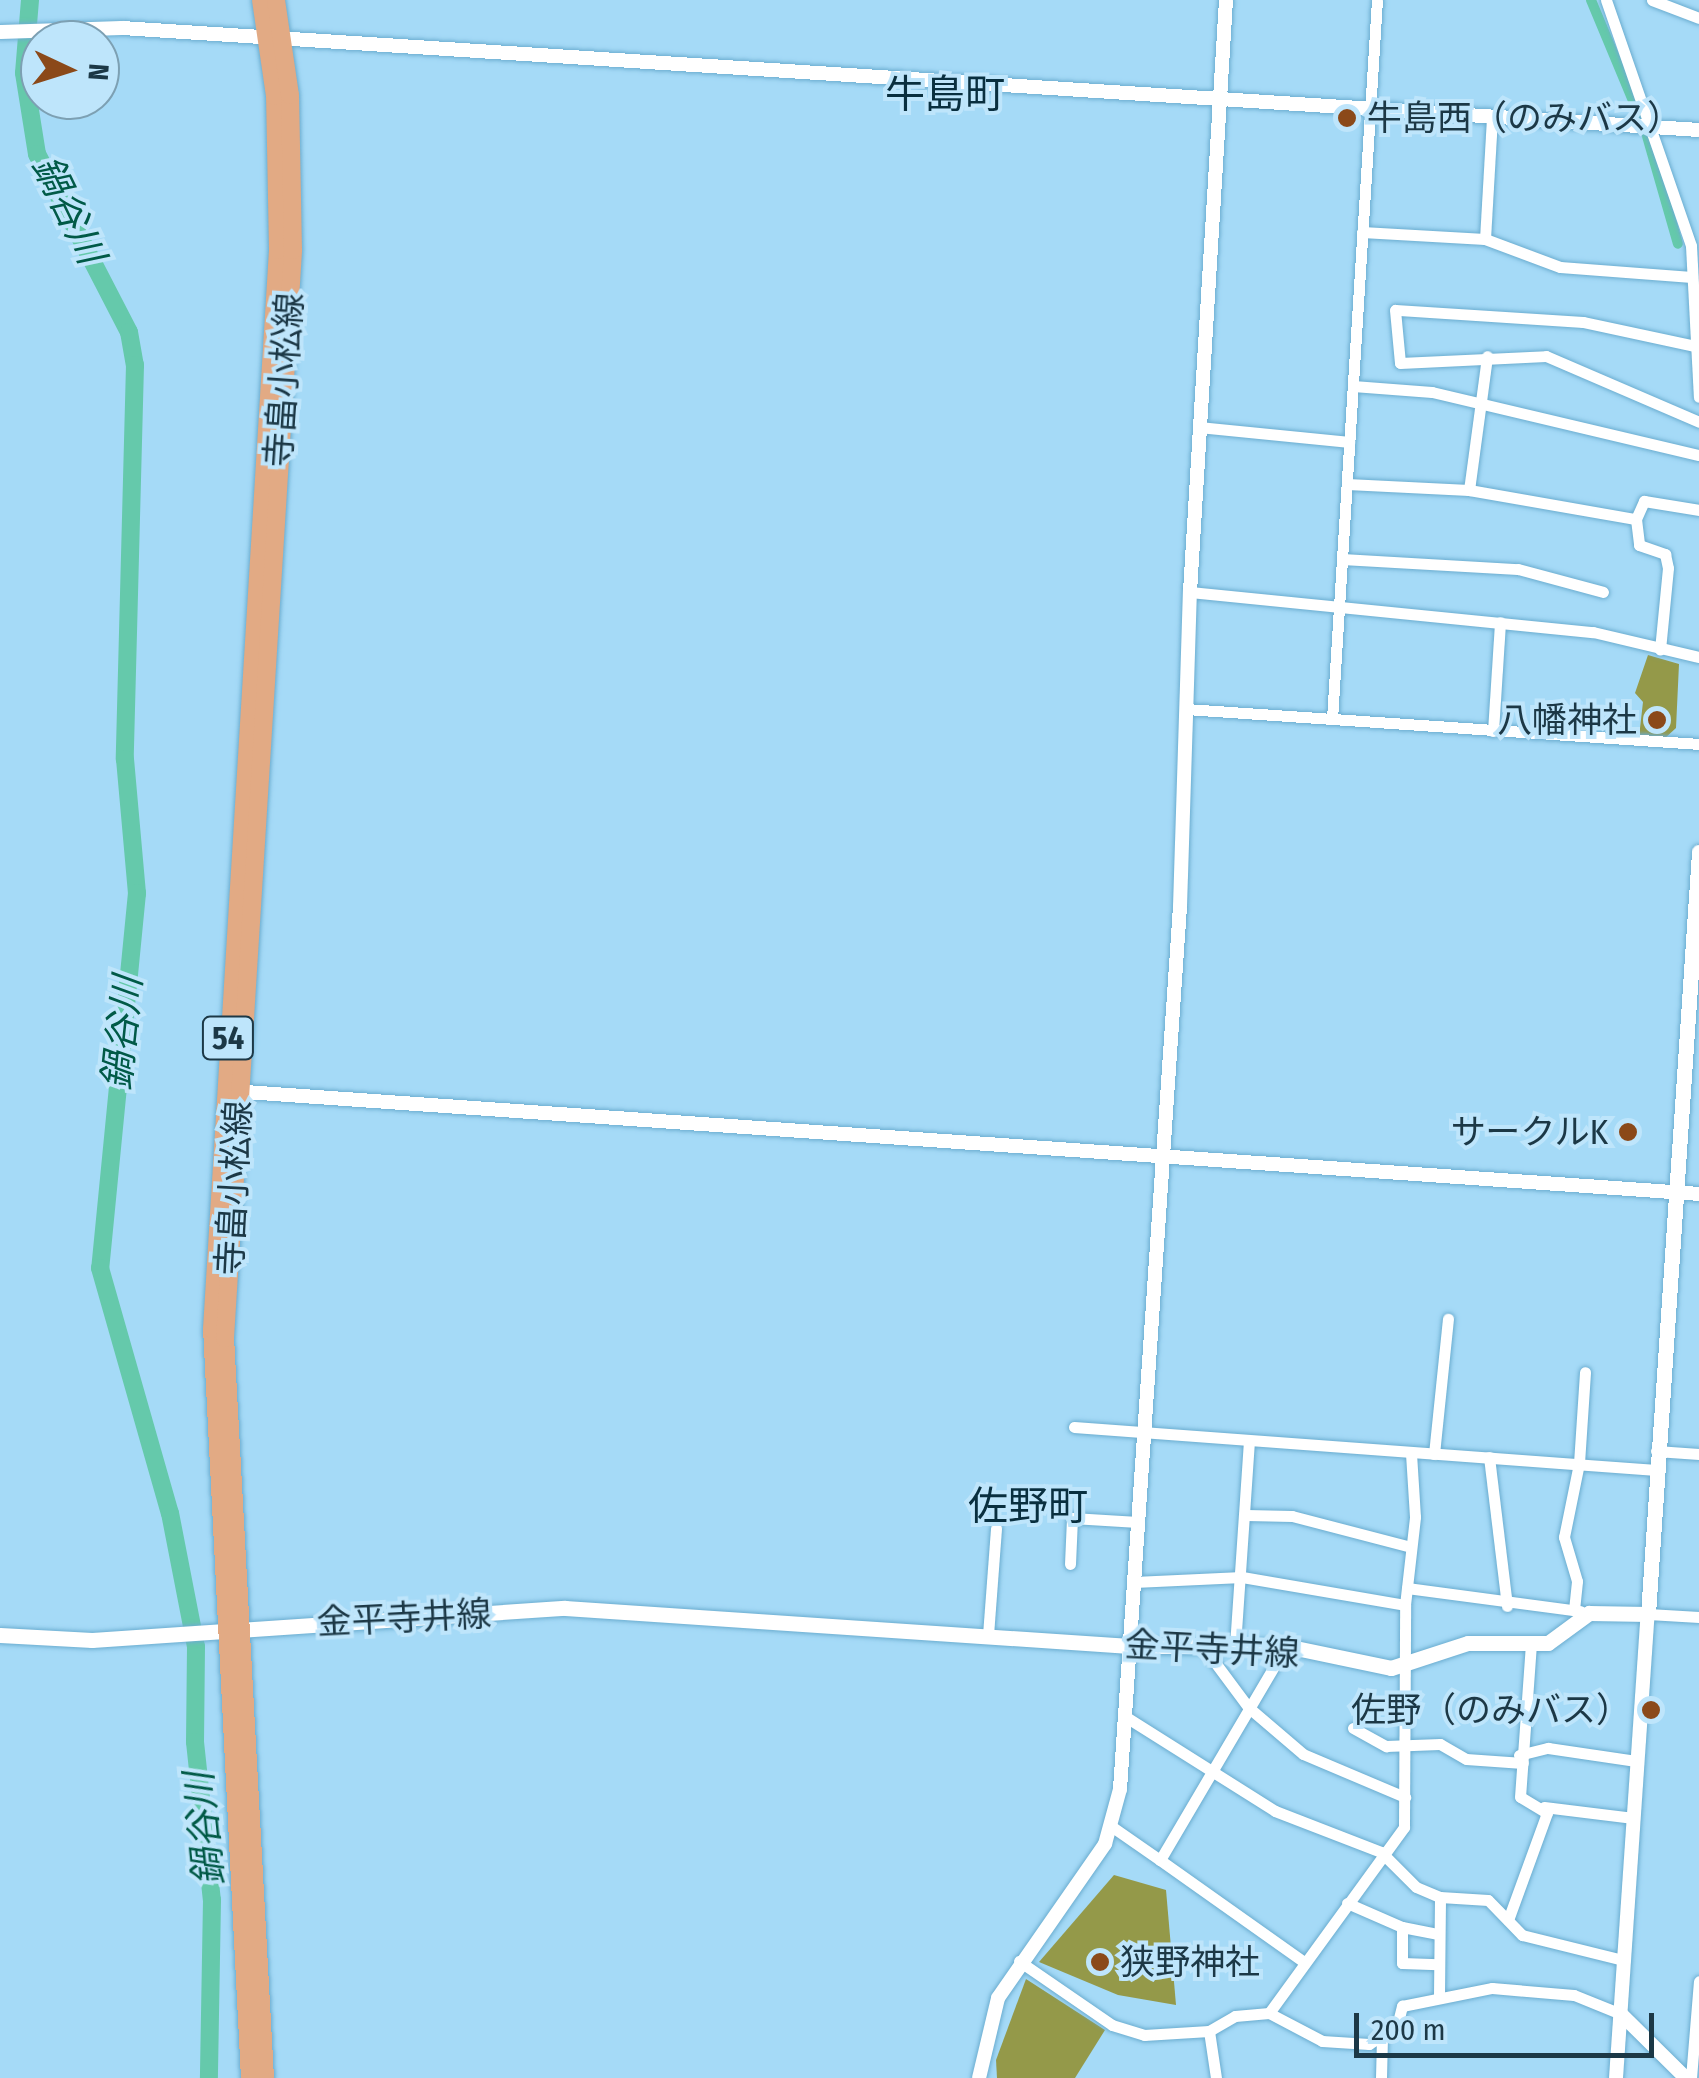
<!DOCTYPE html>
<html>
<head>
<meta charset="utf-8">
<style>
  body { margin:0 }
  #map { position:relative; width:1699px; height:2078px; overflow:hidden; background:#a5daf7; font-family:"Fira Sans Condensed","Noto Sans JP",sans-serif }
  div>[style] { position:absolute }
  .forest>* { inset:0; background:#949949 }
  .canal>* { height:10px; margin:-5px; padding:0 5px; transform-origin:5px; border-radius:5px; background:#65c9ab }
  .river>* { height:18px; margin:-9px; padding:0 9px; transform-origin:9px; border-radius:9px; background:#65c9ab }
  .roads { filter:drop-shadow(0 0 2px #6badd0) drop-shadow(0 0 2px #6badd0) }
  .minor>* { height:11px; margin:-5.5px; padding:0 5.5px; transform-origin:5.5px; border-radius:5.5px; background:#fff }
  .tertiary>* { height:14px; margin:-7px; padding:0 7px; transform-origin:7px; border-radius:7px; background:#fff }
  .secondary>* { height:15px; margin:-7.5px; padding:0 7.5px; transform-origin:7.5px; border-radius:7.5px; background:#fff }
  .primary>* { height:18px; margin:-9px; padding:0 9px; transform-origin:9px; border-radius:9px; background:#e2aa84 }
  .dots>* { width:28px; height:28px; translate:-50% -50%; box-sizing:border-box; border:5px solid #bee5fb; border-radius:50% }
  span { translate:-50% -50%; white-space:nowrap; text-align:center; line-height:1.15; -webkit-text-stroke:8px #bee5fb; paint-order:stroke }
  .shield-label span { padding:2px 8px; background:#bee5fb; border:2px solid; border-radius:8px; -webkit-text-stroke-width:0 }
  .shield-label { font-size:32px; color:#1c3846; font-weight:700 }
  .poi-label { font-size:35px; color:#1c3846 }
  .left { translate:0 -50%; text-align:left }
  .right { translate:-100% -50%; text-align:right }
  .street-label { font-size:35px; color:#1c3846 }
  .water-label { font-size:38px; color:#015a47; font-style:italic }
  .quarter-label { font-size:40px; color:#092f3f }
  .north { position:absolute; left:20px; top:20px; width:100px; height:100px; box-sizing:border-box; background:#bee5fb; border:2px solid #7da0b3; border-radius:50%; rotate:94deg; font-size:28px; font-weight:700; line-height:40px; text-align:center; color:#1c3846 }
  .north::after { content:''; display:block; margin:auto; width:35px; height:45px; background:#8b4919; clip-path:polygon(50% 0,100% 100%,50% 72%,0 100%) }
  .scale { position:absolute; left:1354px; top:2013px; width:300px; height:45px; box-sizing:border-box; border:5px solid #1c3846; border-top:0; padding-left:12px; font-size:30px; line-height:35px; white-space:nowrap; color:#1c3846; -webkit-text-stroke:8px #bee5fb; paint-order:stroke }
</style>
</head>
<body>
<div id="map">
  <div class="forest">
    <i style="clip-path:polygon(1648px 655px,1679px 664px,1676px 728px,1663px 740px,1639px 737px,1643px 702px,1635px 693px)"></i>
    <i style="clip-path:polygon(1114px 1875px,1166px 1890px,1176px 2005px,1118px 1995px,1039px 1962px)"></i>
    <i style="clip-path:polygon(1026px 1979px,1105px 2030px,1075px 2078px,997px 2078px,996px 2060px)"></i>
  </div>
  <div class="canal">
    <i style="left:1591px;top:0;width:128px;rotate:67.4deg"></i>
    <i style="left:1647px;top:136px;width:112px;rotate:74deg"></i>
  </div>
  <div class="river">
    <i style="left:30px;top:0;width:73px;rotate:94.7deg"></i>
    <i style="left:24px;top:73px;width:82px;rotate:80.9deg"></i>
    <i style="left:37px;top:154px;width:200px;rotate:62.7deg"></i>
    <i style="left:129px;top:332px;width:34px;rotate:80deg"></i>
    <i style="left:135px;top:365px;width:394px;rotate:91.5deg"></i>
    <i style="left:125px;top:759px;width:135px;rotate:84.9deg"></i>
    <i style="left:137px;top:893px;width:377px;rotate:95.6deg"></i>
    <i style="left:100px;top:1268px;width:255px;rotate:74.1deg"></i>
    <i style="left:170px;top:1513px;width:136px;rotate:79deg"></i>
    <i style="left:196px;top:1647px;width:95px;rotate:90.6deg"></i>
    <i style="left:195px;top:1742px;width:159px;rotate:83.9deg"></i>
    <i style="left:212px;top:1900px;width:178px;rotate:91deg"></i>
  </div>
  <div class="roads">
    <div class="minor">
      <i style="left:1606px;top:0;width:260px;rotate:70.9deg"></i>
      <i style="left:1691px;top:246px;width:151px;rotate:87deg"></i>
      <i style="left:1652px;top:0;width:50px;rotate:21deg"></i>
      <i style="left:1362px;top:232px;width:123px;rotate:3.3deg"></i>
      <i style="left:1485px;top:239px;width:80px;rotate:20.5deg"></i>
      <i style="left:1560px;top:267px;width:132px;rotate:4.3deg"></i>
      <i style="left:1485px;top:239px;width:121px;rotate:-86.7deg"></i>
      <i style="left:1695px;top:346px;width:115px;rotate:-167.9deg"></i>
      <i style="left:1583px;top:322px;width:188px;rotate:-176.3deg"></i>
      <i style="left:1395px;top:310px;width:53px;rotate:84.6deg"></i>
      <i style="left:1400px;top:363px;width:146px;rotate:-2.7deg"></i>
      <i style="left:1546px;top:356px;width:167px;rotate:23.3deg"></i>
      <i style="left:1353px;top:386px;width:79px;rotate:4.3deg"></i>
      <i style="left:1432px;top:392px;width:274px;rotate:13.3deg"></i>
      <i style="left:1199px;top:427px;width:151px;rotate:5.7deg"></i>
      <i style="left:1347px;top:484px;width:122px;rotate:2.8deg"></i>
      <i style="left:1469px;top:490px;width:169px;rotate:9.9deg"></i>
      <i style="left:1636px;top:519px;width:20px;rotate:-66deg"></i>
      <i style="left:1644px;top:501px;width:56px;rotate:9.3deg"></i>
      <i style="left:1469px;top:490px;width:135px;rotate:-82.3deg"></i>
      <i style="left:1636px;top:519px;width:26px;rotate:83deg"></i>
      <i style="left:1639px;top:545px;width:28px;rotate:19deg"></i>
      <i style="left:1665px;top:554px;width:14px;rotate:78deg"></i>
      <i style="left:1668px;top:568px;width:82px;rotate:95.6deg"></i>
      <i style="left:1342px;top:559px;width:176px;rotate:3.3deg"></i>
      <i style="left:1518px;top:569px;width:88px;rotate:15.1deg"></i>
      <i style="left:1190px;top:592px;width:405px;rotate:5.7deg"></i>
      <i style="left:1593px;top:632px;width:109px;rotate:13.3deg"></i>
      <i style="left:1186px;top:709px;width:514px;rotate:3.9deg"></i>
      <i style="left:1332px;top:719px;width:720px;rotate:-86.42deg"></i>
      <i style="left:1493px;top:731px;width:109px;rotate:-86.3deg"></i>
      <i style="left:1074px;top:1427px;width:584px;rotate:4.23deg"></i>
      <i style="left:1656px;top:1451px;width:43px;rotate:4deg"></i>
      <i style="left:1434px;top:1454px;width:136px;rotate:-84.1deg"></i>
      <i style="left:1489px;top:1457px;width:150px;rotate:83.1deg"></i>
      <i style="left:1246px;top:1515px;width:46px;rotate:1.2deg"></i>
      <i style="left:1292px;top:1516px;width:123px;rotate:14.6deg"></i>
      <i style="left:1070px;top:1564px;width:46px;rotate:-87.5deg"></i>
      <i style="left:1072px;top:1518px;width:66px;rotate:3.5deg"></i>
      <i style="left:1134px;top:1582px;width:108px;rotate:-2.7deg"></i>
      <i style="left:1242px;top:1577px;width:165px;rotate:9.7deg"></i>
      <i style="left:1407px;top:1588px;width:175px;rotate:7.6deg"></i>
      <i style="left:1574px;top:1610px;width:29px;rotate:-84deg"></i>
      <i style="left:1577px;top:1581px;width:46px;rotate:-106.5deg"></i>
      <i style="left:1564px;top:1537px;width:76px;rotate:-78.5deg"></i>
      <i style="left:1579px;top:1463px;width:91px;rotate:-86.2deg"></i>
      <i style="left:1648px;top:1614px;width:51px;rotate:3.4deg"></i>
      <i style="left:988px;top:1635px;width:107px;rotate:-85.7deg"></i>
      <i style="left:1235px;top:1646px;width:205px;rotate:-86.1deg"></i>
      <i style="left:1205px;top:1649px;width:72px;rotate:53.4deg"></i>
      <i style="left:1248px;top:1707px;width:72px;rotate:40.5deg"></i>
      <i style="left:1303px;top:1754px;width:111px;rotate:22.9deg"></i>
      <i style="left:1126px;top:1717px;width:176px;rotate:32.2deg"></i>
      <i style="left:1275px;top:1811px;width:114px;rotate:21.1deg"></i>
      <i style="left:1381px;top:1852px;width:49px;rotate:45deg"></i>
      <i style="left:1416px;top:1887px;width:26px;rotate:23deg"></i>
      <i style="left:1440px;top:1897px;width:48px;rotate:3.6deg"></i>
      <i style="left:1488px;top:1900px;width:49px;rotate:45.8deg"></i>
      <i style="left:1522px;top:1935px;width:104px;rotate:13.9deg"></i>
      <i style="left:1353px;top:1728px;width:38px;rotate:29deg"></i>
      <i style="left:1386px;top:1746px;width:54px;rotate:-2.1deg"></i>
      <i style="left:1440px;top:1744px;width:30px;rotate:30deg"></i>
      <i style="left:1466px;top:1759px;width:57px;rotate:4deg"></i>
      <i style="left:1519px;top:1755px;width:30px;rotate:-14deg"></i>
      <i style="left:1548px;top:1748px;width:89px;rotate:8.4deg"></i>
      <i style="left:1544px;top:1807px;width:90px;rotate:7deg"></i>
      <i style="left:1111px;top:1826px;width:60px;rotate:34.8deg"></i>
      <i style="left:1160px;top:1860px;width:248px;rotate:-59.5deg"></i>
      <i style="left:1160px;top:1860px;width:176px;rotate:35.3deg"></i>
      <i style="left:1347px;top:1903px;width:60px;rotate:23.6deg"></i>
      <i style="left:1402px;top:1927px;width:37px;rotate:11deg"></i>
      <i style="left:1508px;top:1920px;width:114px;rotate:-70deg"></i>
      <i style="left:1547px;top:1813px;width:31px;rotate:-149deg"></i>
      <i style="left:1520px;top:1797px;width:152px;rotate:-85.9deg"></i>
      <i style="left:1402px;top:1927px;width:36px;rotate:90deg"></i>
      <i style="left:1402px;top:1963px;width:36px;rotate:2deg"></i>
      <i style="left:1019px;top:1961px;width:113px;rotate:34.5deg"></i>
      <i style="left:1112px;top:2025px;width:34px;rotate:17deg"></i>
      <i style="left:1144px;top:2035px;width:65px;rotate:-3.5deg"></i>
      <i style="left:1209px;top:2031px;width:30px;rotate:-30deg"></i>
      <i style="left:1235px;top:2016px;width:34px;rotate:-5deg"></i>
      <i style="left:1269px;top:2013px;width:60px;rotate:27.8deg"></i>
      <i style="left:1322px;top:2041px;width:47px;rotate:3.7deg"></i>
      <i style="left:1369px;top:2044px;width:33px;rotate:-33deg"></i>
      <i style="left:1397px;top:2026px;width:21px;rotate:-76deg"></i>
      <i style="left:1402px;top:2006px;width:92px;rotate:-11.3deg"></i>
      <i style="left:1492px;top:1988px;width:82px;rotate:4.9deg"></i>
      <i style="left:1574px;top:1995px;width:51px;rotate:22deg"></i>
      <i style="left:1439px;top:1995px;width:98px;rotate:-89.4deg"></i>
      <i style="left:1269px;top:2013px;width:230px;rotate:-54deg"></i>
      <i style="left:1404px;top:1827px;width:222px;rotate:-89.7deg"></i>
      <i style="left:1405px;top:1605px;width:89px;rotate:-83.5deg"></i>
      <i style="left:1415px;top:1517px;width:64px;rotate:-93.6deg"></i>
      <i style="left:1209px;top:2031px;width:48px;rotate:81.5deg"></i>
      <i style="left:1381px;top:2078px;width:40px;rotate:-88.6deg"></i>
      <i style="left:1691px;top:2078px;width:97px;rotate:-85.3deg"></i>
    </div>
    <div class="tertiary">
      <i style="left:0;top:32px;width:122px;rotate:-1.9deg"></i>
      <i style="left:122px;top:28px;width:1580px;rotate:3.7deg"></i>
      <i style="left:231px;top:1091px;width:1472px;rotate:4.01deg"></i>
      <i style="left:1621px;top:2014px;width:91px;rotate:44.6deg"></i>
      <i style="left:979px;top:2078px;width:82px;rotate:-76.6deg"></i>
      <i style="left:998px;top:1998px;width:188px;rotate:-55.2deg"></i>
      <i style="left:1105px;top:1844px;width:57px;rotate:-74.7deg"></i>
      <i style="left:1120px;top:1789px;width:884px;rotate:-86.11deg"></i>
      <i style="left:1180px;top:907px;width:315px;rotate:-88.2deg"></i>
      <i style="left:1190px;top:592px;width:593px;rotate:-86.52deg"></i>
      <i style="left:1616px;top:2078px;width:465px;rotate:-86.1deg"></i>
    </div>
    <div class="secondary">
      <i style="left:0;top:1635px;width:92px;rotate:3.1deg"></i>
      <i style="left:92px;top:1640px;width:474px;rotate:-3.9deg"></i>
      <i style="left:565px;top:1608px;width:566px;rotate:3.85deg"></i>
      <i style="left:1130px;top:1646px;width:156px"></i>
      <i style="left:1286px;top:1646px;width:107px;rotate:11.8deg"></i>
      <i style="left:1391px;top:1668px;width:81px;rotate:-18deg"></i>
      <i style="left:1468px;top:1643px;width:80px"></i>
      <i style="left:1548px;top:1643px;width:51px;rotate:-36.2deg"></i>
      <i style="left:1589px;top:1613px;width:59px;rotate:1deg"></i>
      <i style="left:1648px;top:1614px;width:764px;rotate:-86.17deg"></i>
    </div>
    <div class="primary">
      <i style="left:250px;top:2078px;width:750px;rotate:-92.9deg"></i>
      <i style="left:212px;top:1329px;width:1081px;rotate:-86.5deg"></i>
      <i style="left:278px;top:250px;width:154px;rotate:-91.1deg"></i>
      <i style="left:275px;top:96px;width:97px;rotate:-98.3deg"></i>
      <i style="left:265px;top:2078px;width:741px;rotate:-93.09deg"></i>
      <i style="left:225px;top:1338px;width:1090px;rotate:-86.42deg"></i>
      <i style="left:293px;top:250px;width:155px;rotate:-91.1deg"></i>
      <i style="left:290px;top:95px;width:96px;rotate:-98.4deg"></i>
    </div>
  </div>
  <div class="dots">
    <i style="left:1347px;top:118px;background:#8b4919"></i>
    <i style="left:1657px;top:720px;background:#8b4919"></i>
    <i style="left:1628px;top:1132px;background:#8b4919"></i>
    <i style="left:1651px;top:1710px;background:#8b4919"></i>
    <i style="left:1100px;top:1962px;background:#8b4919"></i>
  </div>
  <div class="shield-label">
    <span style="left:228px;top:1038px">54</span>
  </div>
  <div class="poi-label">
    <span class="left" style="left:1367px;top:118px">牛島西（のみバス）</span>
    <span class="right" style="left:1637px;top:720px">八幡神社</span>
    <span class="right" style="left:1608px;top:1132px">サークルK</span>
    <span class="right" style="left:1631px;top:1710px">佐野（のみバス）</span>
    <span class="left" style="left:1120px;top:1962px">狭野神社</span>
  </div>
  <div class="street-label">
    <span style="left:284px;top:380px;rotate:-86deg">寺畠小松線</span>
    <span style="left:234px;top:1188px;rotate:-87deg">寺畠小松線</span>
    <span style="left:404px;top:1618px;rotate:-3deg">金平寺井線</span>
    <span style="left:1212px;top:1649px;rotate:3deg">金平寺井線</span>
  </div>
  <div class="water-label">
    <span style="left:68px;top:210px;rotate:64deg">鍋谷川</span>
    <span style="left:123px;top:1033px;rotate:-84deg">鍋谷川</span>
    <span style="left:205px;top:1829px;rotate:-96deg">鍋谷川</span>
  </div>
  <div class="quarter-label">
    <span style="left:945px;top:95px">牛島町</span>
    <span style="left:1028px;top:1507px">佐野町</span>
  </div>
  <div class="north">N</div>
  <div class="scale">200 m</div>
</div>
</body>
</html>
